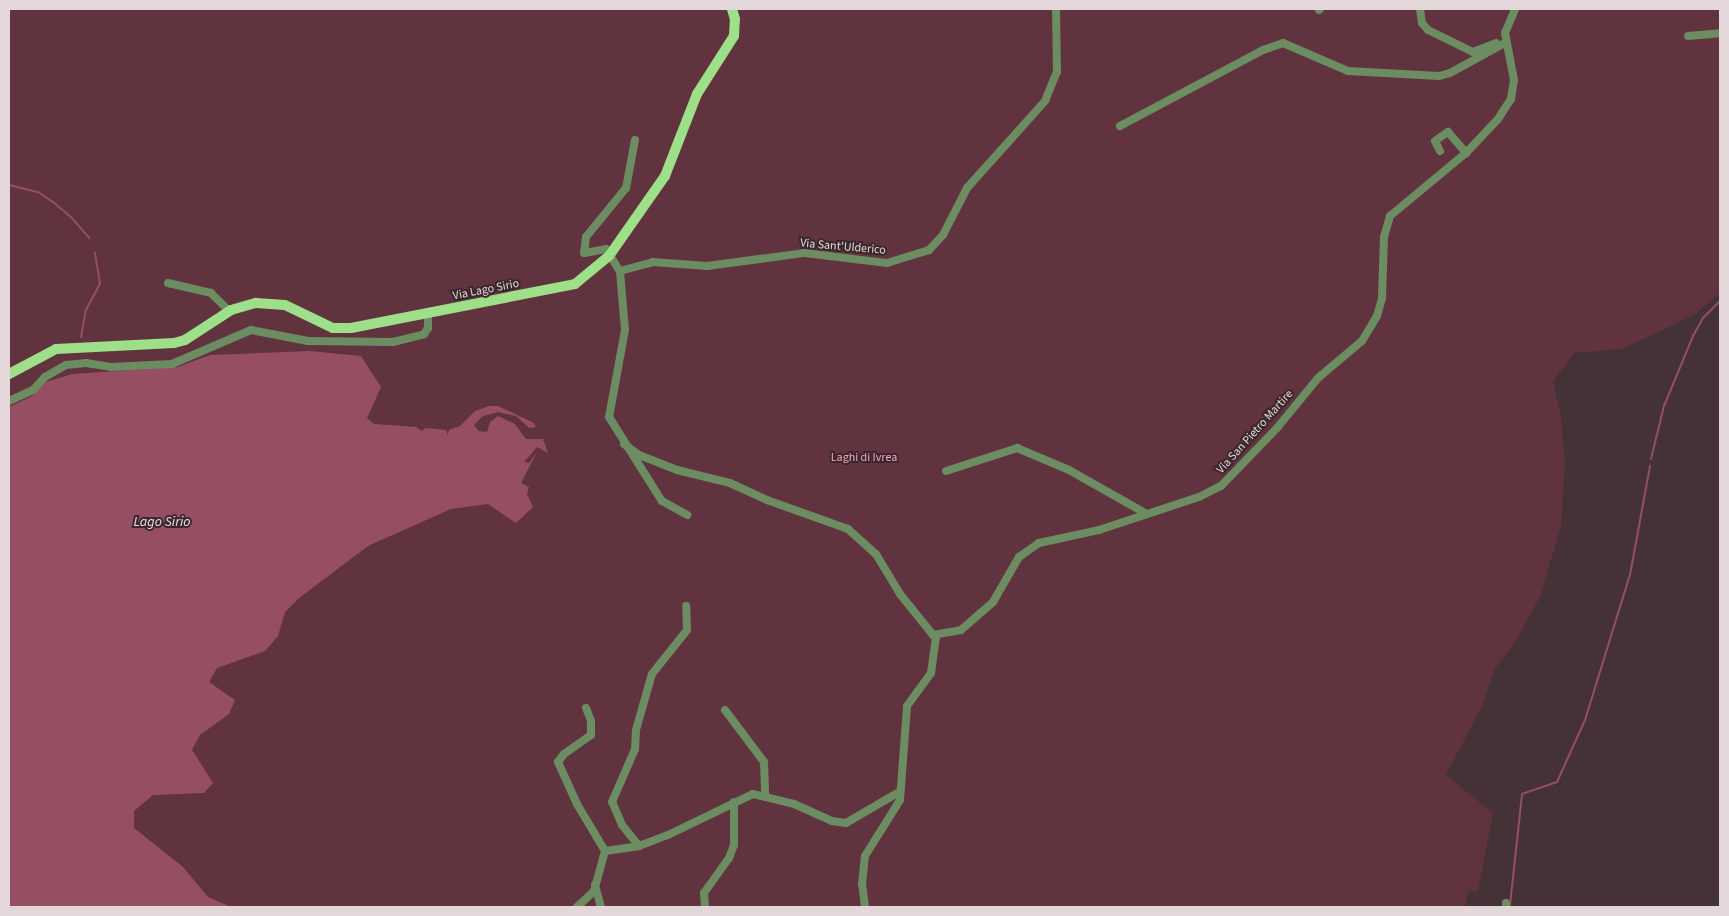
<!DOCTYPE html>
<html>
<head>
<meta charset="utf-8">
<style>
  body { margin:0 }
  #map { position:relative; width:1729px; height:916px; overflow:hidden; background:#453236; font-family:"Source Sans 3",sans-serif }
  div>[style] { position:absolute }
  .green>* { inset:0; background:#60333f }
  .water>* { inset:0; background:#964f62 }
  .stream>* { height:2px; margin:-1px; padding:0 1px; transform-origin:1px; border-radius:1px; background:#964f62 }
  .minor>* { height:8px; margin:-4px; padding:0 4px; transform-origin:4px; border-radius:4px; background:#6c8c62 }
  .major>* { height:10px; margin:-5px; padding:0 5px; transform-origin:5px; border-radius:5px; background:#9de089 }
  span { translate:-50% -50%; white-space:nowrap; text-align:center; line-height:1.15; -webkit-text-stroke:4px #3a282c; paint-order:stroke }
  .street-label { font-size:12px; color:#e3d7da }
  .park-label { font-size:12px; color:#faa6bb }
  .water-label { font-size:14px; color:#f1dadf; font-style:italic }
  .frame { position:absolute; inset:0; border:10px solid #e3d7da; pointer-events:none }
</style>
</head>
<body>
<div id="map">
  <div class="green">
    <i style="clip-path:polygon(9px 9px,1720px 9px,1720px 293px,1694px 315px,1622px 349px,1574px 353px,1553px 382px,1561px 417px,1565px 462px,1561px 526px,1540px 597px,1513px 645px,1494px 670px,1482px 706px,1446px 775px,1493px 813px,1478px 891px,1469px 891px,1465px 907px,9px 907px)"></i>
  </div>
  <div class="water">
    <i style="clip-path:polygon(309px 351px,361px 356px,381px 387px,367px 418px,374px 424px,416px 427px,422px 431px,425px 428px,446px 430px,448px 435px,449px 430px,460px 426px,475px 411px,489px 406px,498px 406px,534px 423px,536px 427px,529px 428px,516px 416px,498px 412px,483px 416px,474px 425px,479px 431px,487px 432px,490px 422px,498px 416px,515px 424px,526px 439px,543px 439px,548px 453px,537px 447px,524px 462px,529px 463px,537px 452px,521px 483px,529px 487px,527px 494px,533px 507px,516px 523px,488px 504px,451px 509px,368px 546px,299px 598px,285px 612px,278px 636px,265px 651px,217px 668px,209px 682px,235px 700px,229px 714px,200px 735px,192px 750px,213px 783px,204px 793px,153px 795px,134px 811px,134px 828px,183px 867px,208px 897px,231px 907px,9px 907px,9px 407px,32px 396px,46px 382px,72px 374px,178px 367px,210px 355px)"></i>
  </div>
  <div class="stream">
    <i style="left:9px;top:185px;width:30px;rotate:14deg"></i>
    <i style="left:38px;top:192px;width:18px;rotate:34deg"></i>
    <i style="left:53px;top:202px;width:23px;rotate:40deg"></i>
    <i style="left:71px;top:217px;width:28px;rotate:49deg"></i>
    <i style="left:81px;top:337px;width:27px;rotate:-80deg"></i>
    <i style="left:86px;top:310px;width:30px;rotate:-62deg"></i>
    <i style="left:100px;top:284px;width:32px;rotate:-99deg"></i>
    <i style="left:1651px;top:459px;width:55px;rotate:-76.2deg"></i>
    <i style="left:1664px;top:406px;width:76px;rotate:-67.5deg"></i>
    <i style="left:1693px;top:336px;width:21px;rotate:-61deg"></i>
    <i style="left:1703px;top:318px;width:24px;rotate:-45deg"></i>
    <i style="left:1510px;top:905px;width:112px;rotate:-83.8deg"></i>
    <i style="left:1522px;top:794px;width:37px;rotate:-19deg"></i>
    <i style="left:1557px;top:782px;width:68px;rotate:-65.7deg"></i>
    <i style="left:1585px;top:720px;width:152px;rotate:-72.8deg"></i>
    <i style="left:1630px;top:575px;width:111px;rotate:-79.6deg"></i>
  </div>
  <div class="minor">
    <i style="left:1420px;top:9px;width:14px;rotate:82deg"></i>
    <i style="left:1422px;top:23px;width:9px;rotate:49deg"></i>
    <i style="left:1428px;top:30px;width:50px;rotate:26.1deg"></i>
    <i style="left:1473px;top:52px;width:25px;rotate:-21deg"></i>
    <i style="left:1319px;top:10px;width:1px;rotate:-45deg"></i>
    <i style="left:1688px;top:36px;width:32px;rotate:-5deg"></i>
    <i style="left:1120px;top:126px;width:162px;rotate:-28deg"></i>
    <i style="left:1263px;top:50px;width:21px;rotate:-19deg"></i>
    <i style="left:1283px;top:43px;width:71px;rotate:23.3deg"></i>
    <i style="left:1348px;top:71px;width:91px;rotate:3.1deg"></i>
    <i style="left:1439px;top:76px;width:11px;rotate:-15deg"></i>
    <i style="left:1450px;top:73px;width:63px;rotate:-28.6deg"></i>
    <i style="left:635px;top:140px;width:49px;rotate:100.6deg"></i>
    <i style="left:626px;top:188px;width:63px;rotate:129.2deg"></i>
    <i style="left:586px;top:237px;width:16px;rotate:97deg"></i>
    <i style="left:584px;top:253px;width:22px;rotate:-10deg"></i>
    <i style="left:606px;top:249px;width:26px;rotate:58deg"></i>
    <i style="left:620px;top:271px;width:59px;rotate:85.2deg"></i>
    <i style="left:625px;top:330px;width:88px;rotate:100.4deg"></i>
    <i style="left:609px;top:417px;width:99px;rotate:57.8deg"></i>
    <i style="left:662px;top:501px;width:29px;rotate:29deg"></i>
    <i style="left:1440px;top:151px;width:11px;rotate:-117deg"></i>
    <i style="left:1435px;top:141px;width:16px;rotate:-35deg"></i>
    <i style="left:1448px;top:132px;width:28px;rotate:49deg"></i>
    <i style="left:620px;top:271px;width:34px;rotate:-15deg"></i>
    <i style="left:653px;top:262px;width:54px;rotate:4.2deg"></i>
    <i style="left:707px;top:266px;width:99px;rotate:-7.6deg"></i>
    <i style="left:805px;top:253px;width:83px;rotate:7deg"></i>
    <i style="left:887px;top:263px;width:44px;rotate:-17.2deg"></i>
    <i style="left:929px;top:250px;width:21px;rotate:-47deg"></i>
    <i style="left:943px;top:235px;width:53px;rotate:-62.9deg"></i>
    <i style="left:967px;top:188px;width:117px;rotate:-48.1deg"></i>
    <i style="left:1045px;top:101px;width:31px;rotate:-68deg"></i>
    <i style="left:1057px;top:72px;width:63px;rotate:-90.9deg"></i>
    <i style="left:168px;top:283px;width:44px;rotate:13.1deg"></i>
    <i style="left:211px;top:293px;width:25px;rotate:45deg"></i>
    <i style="left:9px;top:401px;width:26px;rotate:-25deg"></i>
    <i style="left:33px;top:390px;width:18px;rotate:-47deg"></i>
    <i style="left:45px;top:377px;width:24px;rotate:-30deg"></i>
    <i style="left:66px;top:365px;width:20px;rotate:-6deg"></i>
    <i style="left:86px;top:363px;width:25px;rotate:9deg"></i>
    <i style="left:111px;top:367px;width:61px;rotate:-2.8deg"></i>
    <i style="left:172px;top:364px;width:86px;rotate:-23.3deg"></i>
    <i style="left:251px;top:330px;width:58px;rotate:10.9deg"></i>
    <i style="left:308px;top:341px;width:85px;rotate:0.7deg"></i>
    <i style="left:393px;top:342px;width:32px;rotate:-14deg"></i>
    <i style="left:424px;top:334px;width:7px;rotate:-56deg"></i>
    <i style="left:428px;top:328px;width:10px;rotate:-90deg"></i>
    <i style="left:624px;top:444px;width:19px;rotate:36deg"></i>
    <i style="left:639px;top:455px;width:41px;rotate:21.5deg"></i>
    <i style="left:677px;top:470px;width:55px;rotate:13.8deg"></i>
    <i style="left:730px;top:483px;width:41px;rotate:24.7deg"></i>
    <i style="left:767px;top:500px;width:86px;rotate:19.7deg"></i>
    <i style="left:848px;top:529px;width:38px;rotate:42deg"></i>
    <i style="left:876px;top:554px;width:47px;rotate:59deg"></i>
    <i style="left:900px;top:594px;width:53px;rotate:51.2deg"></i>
    <i style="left:933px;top:635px;width:28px;rotate:-10deg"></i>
    <i style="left:961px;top:630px;width:43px;rotate:-41.2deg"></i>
    <i style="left:993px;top:602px;width:52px;rotate:-60deg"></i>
    <i style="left:1019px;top:557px;width:24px;rotate:-35deg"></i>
    <i style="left:1039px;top:543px;width:61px;rotate:-12.2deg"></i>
    <i style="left:1099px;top:530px;width:105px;rotate:-18.3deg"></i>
    <i style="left:1199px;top:497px;width:25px;rotate:-27deg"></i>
    <i style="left:1221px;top:486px;width:81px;rotate:-46deg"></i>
    <i style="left:1277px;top:428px;width:65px;rotate:-50.6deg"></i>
    <i style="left:1318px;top:378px;width:57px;rotate:-40.1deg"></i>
    <i style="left:1362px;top:341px;width:29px;rotate:-59deg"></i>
    <i style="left:1377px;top:316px;width:19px;rotate:-74deg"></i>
    <i style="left:1382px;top:298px;width:61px;rotate:-88.1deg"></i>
    <i style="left:1384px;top:237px;width:22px;rotate:-74deg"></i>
    <i style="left:1390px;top:216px;width:99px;rotate:-39.7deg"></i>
    <i style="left:1466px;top:153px;width:47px;rotate:-46.7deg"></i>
    <i style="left:1498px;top:119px;width:24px;rotate:-57deg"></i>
    <i style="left:1511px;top:99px;width:19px;rotate:-81deg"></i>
    <i style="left:1514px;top:80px;width:48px;rotate:-100.8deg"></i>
    <i style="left:1505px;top:33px;width:26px;rotate:-67deg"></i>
    <i style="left:946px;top:471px;width:75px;rotate:-17.9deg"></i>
    <i style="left:1017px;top:448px;width:56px;rotate:22.9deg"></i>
    <i style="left:1069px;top:470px;width:87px;rotate:29.5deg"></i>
    <i style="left:725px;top:710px;width:65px;rotate:53.1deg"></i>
    <i style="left:764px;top:762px;width:35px;rotate:88deg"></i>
    <i style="left:639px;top:846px;width:27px;rotate:-129deg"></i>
    <i style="left:622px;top:825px;width:25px;rotate:-113deg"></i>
    <i style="left:612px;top:802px;width:58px;rotate:-66.5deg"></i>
    <i style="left:635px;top:749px;width:19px;rotate:-87deg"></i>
    <i style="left:636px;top:730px;width:58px;rotate:-74.1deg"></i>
    <i style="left:652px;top:674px;width:56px;rotate:-51.5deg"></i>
    <i style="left:687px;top:630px;width:24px;rotate:-92deg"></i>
    <i style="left:605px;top:851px;width:34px;rotate:-8deg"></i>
    <i style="left:639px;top:846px;width:31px;rotate:-21deg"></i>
    <i style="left:668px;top:835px;width:94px;rotate:-25.8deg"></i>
    <i style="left:753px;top:794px;width:42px;rotate:13.7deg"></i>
    <i style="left:794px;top:804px;width:42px;rotate:24.1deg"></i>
    <i style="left:832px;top:821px;width:14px;rotate:8deg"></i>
    <i style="left:846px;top:823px;width:61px;rotate:-30.3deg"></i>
    <i style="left:595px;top:885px;width:23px;rotate:75deg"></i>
    <i style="left:577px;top:907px;width:23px;rotate:-43deg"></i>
    <i style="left:594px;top:891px;width:41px;rotate:-74.6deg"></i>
    <i style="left:605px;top:851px;width:55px;rotate:-120.8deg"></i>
    <i style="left:577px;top:804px;width:46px;rotate:-114.3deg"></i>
    <i style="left:558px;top:762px;width:10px;rotate:-53deg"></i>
    <i style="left:564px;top:754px;width:33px;rotate:-35deg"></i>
    <i style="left:591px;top:735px;width:14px;rotate:-90deg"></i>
    <i style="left:591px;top:721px;width:14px;rotate:-111deg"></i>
    <i style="left:705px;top:907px;width:14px;rotate:-94deg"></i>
    <i style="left:704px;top:893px;width:43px;rotate:-54.5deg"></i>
    <i style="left:729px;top:858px;width:14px;rotate:-69deg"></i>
    <i style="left:734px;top:845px;width:43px;rotate:-90deg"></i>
    <i style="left:865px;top:907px;width:23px;rotate:-97deg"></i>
    <i style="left:862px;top:884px;width:28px;rotate:-84deg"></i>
    <i style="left:865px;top:856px;width:66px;rotate:-58deg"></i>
    <i style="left:900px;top:800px;width:94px;rotate:-85.7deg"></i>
    <i style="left:907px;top:706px;width:41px;rotate:-54deg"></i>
    <i style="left:931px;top:673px;width:37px;rotate:-82deg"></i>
    <i style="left:1506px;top:907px;width:4px;rotate:-90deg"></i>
  </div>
  <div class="major">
    <i style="left:9px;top:374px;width:53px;rotate:-28deg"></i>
    <i style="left:56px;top:349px;width:118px;rotate:-2.9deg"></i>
    <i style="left:174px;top:343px;width:11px;rotate:-15deg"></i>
    <i style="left:185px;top:340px;width:55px;rotate:-33.1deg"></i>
    <i style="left:231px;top:310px;width:26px;rotate:-16deg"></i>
    <i style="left:256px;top:303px;width:29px;rotate:4deg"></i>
    <i style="left:285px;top:305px;width:53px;rotate:25.6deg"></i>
    <i style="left:333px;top:328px;width:18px"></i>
    <i style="left:351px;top:328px;width:228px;rotate:-11.1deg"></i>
    <i style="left:575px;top:284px;width:44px;rotate:-39.5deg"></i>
    <i style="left:609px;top:256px;width:98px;rotate:-55deg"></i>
    <i style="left:665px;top:176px;width:88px;rotate:-68.7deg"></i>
    <i style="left:697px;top:94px;width:69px;rotate:-57.5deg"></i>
    <i style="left:734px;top:36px;width:17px;rotate:-87deg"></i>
    <i style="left:735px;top:19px;width:10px;rotate:-107deg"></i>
  </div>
  <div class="street-label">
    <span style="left:843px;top:247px;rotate:5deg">Via Sant'Ulderico</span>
    <span style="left:486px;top:290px;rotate:-11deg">Via Lago Sirio</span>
    <span style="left:1255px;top:432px;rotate:-48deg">Via San Pietro Martire</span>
  </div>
  <div class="park-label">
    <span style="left:864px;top:458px">Laghi di Ivrea</span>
  </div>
  <div class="water-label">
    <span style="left:162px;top:522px">Lago Sirio</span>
  </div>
  <div class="frame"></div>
</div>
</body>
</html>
